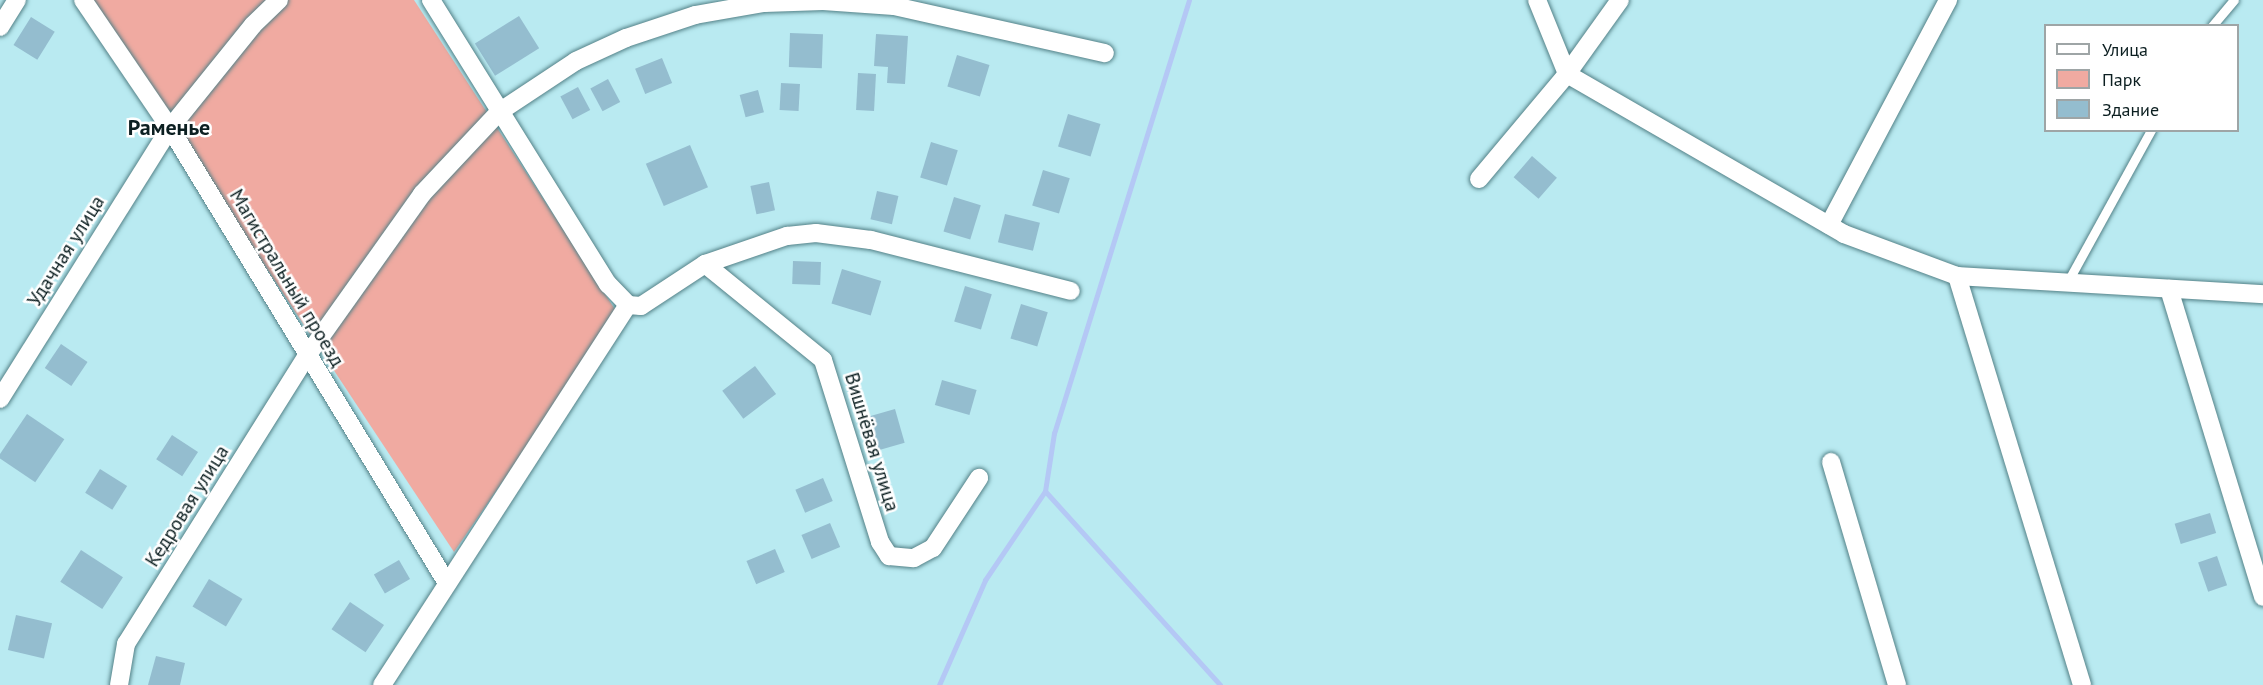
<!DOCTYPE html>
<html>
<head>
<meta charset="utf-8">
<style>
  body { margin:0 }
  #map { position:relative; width:2263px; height:685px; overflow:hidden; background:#b9eaf1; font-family:"PT Sans",sans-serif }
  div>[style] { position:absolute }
  .green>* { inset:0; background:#f0aaa1 }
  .stream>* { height:5px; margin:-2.5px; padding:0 2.5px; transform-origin:2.5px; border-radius:2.5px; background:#b4c8f5 }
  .building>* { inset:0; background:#94bdcf; transform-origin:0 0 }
  .roads { filter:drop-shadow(0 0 2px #538187) drop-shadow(0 0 2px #538187) }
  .service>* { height:9px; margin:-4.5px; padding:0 4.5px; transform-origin:4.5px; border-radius:4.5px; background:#fff }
  .minor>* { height:18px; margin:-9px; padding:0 9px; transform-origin:9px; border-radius:9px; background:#fff }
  span { translate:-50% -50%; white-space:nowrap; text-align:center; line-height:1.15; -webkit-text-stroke:5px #fff; paint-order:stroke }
  .street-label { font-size:20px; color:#0c1f21 }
  .quarter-label { font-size:22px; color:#0c1f21; font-weight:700 }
  .legend { position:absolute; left:2044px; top:24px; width:195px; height:108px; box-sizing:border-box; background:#fff; border:2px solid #9ea5a6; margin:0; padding:8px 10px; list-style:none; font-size:18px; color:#0c1f21 }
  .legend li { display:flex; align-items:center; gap:12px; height:30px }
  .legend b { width:30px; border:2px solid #9ea5a6 }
</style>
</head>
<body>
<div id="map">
  <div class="green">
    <i style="clip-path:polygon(89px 0,414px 0,618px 314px,454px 552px)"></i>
  </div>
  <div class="stream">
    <i style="left:1189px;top:0;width:454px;rotate:107.3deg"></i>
    <i style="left:1054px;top:433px;width:59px;rotate:98.8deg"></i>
    <i style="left:1045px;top:491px;width:261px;rotate:47.9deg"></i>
    <i style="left:939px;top:685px;width:115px;rotate:-66.3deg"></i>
    <i style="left:985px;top:580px;width:107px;rotate:-56deg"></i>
  </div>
  <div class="building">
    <i style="left:519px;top:16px;width:38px;height:52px;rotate:58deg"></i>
    <i style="left:31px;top:17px;width:28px;height:33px;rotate:32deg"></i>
    <i style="left:790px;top:33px;width:33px;height:34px;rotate:2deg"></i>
    <i style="clip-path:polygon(876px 34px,908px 36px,905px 84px,887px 83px,888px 67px,874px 66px)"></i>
    <i style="left:957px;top:55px;width:34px;height:33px;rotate:17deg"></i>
    <i style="left:662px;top:58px;width:27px;height:29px;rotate:68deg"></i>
    <i style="left:858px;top:73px;width:18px;height:37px;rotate:3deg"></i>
    <i style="left:608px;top:79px;width:26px;height:20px;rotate:62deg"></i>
    <i style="left:781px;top:83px;width:19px;height:27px;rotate:3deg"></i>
    <i style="left:578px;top:87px;width:26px;height:20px;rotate:62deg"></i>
    <i style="left:758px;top:90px;width:23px;height:19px;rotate:75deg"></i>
    <i style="left:1068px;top:114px;width:34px;height:34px;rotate:17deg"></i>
    <i style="left:931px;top:142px;width:28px;height:37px;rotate:17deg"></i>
    <i style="left:690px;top:145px;width:46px;height:48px;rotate:67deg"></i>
    <i style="left:1532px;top:156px;width:33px;height:28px;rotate:41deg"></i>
    <i style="left:1043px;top:170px;width:28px;height:37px;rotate:17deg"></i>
    <i style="left:769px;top:182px;width:29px;height:19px;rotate:78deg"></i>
    <i style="left:877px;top:191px;width:22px;height:29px;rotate:13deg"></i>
    <i style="left:954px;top:197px;width:28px;height:36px;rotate:17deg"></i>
    <i style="left:1005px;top:214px;width:36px;height:29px;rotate:14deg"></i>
    <i style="left:793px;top:261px;width:28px;height:23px;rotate:2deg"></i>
    <i style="left:842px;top:269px;width:41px;height:36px;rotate:17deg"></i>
    <i style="left:965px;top:286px;width:28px;height:37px;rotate:17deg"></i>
    <i style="left:1021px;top:304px;width:28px;height:36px;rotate:17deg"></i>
    <i style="left:61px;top:344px;width:32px;height:29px;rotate:34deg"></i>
    <i style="left:755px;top:366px;width:35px;height:41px;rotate:53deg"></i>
    <i style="left:942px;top:380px;width:36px;height:26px;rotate:16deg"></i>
    <i style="left:895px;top:409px;width:35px;height:29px;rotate:74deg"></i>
    <i style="left:27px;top:414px;width:45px;height:52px;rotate:34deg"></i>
    <i style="left:172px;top:435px;width:31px;height:29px;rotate:33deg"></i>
    <i style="left:100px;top:469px;width:32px;height:28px;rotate:32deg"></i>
    <i style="left:823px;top:478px;width:25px;height:30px;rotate:67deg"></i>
    <i style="left:2210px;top:513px;width:21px;height:37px;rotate:73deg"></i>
    <i style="left:830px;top:523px;width:26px;height:31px;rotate:67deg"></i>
    <i style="left:775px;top:549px;width:25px;height:31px;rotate:67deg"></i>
    <i style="left:81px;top:550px;width:50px;height:38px;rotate:33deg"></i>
    <i style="left:2217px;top:556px;width:31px;height:20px;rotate:71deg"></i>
    <i style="left:399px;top:560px;width:22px;height:29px;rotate:60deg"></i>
    <i style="left:209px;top:579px;width:39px;height:32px;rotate:31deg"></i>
    <i style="left:350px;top:602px;width:41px;height:33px;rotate:34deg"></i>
    <i style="left:16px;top:615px;width:37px;height:36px;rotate:13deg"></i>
    <i style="clip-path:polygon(156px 656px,185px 663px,180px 685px,148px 685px)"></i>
  </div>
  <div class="roads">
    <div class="service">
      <i style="left:2212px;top:26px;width:34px;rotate:-50deg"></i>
      <i style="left:2067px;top:283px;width:175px;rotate:-61.2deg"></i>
    </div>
    <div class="minor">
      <i style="left:83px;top:0;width:155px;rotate:55.8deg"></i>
      <i style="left:170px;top:128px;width:533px;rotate:58.67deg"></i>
      <i style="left:431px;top:0;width:335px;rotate:58.1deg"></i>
      <i style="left:608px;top:284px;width:29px;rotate:46deg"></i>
      <i style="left:1537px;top:0;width:80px;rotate:67.9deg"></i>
      <i style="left:1567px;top:74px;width:320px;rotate:30deg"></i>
      <i style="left:1844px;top:234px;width:121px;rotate:20.4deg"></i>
      <i style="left:1957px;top:276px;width:428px;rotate:73deg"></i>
      <i style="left:0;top:27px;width:32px;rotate:-58deg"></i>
      <i style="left:1479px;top:179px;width:137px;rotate:-50deg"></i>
      <i style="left:1567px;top:74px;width:91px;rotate:-54.4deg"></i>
      <i style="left:1829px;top:225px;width:255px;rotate:-62.1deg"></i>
      <i style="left:705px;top:264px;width:152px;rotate:39.1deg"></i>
      <i style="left:823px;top:360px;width:191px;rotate:72.6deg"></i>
      <i style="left:880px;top:542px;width:17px;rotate:57deg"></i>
      <i style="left:889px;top:556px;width:25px;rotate:5deg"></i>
      <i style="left:914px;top:558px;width:21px;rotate:-28deg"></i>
      <i style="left:933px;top:548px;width:84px;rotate:-56.7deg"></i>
      <i style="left:1957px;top:276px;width:307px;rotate:3.4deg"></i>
      <i style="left:2169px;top:289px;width:322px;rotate:73deg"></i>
      <i style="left:628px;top:305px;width:13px;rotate:4deg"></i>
      <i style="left:641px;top:306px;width:77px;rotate:-33.3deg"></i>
      <i style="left:705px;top:264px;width:87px;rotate:-18.9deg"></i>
      <i style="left:787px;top:236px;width:29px;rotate:-6deg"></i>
      <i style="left:816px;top:233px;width:55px;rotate:7.3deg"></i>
      <i style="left:871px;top:240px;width:206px;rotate:14.3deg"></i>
      <i style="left:0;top:399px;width:320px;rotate:-57.9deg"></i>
      <i style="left:170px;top:128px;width:132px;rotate:-51.1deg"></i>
      <i style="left:253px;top:25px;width:36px;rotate:-44deg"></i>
      <i style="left:1831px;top:462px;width:233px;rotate:73.5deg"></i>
      <i style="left:119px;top:685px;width:42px;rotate:-80.3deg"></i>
      <i style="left:126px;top:644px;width:340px;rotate:-57.9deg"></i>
      <i style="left:307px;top:356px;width:199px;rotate:-54.6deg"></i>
      <i style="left:422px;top:194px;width:112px;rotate:-46.8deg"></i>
      <i style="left:499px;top:112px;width:92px;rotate:-33.5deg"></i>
      <i style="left:576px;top:61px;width:55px;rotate:-24.7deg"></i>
      <i style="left:626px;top:38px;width:73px;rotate:-18.4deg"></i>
      <i style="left:695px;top:15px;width:70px;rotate:-9.9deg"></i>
      <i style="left:764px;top:3px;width:59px;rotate:-1.9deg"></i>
      <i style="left:823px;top:1px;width:71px;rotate:4deg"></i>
      <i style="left:894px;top:6px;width:216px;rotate:12.6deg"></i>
      <i style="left:382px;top:685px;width:453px;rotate:-57.1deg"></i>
    </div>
  </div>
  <div class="street-label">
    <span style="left:66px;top:251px;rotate:-58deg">Удачная улица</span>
    <span style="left:287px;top:278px;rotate:59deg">Магистральный проезд</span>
    <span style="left:872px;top:442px;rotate:73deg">Вишнёвая улица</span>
    <span style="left:187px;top:506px;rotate:-58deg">Кедровая улица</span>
  </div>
  <div class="quarter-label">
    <span style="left:169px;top:128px">Раменье</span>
  </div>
  <ul class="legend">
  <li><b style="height:8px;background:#fff"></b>Улица</li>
  <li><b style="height:16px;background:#f0aaa1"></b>Парк</li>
  <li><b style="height:16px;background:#94bdcf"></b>Здание</li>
  </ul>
</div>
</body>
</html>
